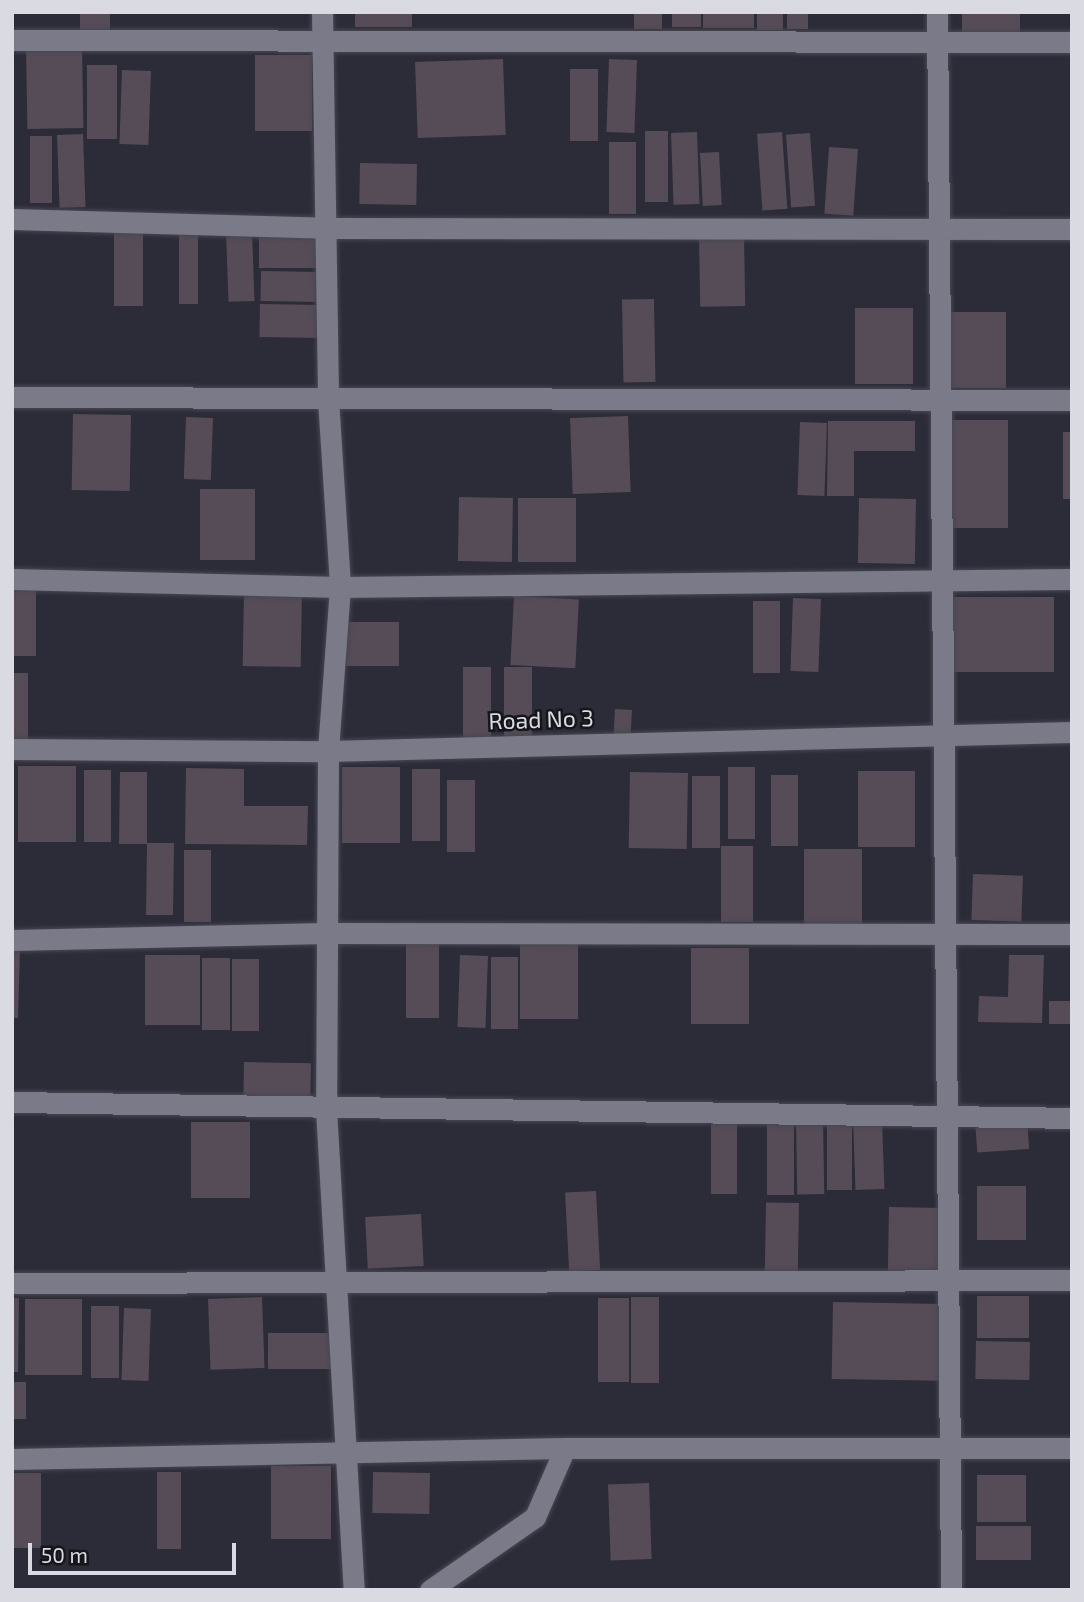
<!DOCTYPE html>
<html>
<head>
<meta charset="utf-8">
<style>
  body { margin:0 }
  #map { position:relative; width:1084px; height:1602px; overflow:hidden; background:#2c2b38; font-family:"Exo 2",sans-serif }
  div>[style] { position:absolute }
  .building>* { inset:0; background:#554c57; transform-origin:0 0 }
  .roads { filter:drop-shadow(0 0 2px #474752) drop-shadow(0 0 2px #474752) }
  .minor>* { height:21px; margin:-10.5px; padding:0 10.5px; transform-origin:10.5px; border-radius:10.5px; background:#7a7a89 }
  span { translate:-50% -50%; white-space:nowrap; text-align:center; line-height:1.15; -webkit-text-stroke:5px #15151a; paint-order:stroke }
  .street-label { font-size:23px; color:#dadae3 }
  .frame { position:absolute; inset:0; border:14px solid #dadae3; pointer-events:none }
  .scale { position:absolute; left:28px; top:1543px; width:208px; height:32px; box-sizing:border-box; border:4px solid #dadae3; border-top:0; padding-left:9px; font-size:21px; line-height:24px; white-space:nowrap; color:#dadae3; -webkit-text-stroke:5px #15151a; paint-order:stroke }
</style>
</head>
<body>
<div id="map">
  <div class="building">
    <i style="left:80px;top:12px;width:30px;height:23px"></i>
    <i style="left:355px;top:12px;width:57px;height:15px"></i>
    <i style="left:634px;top:12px;width:28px;height:17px"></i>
    <i style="left:672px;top:12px;width:29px;height:15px"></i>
    <i style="left:703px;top:12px;width:51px;height:16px"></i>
    <i style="left:757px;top:12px;width:26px;height:18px"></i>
    <i style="left:787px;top:12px;width:21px;height:17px"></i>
    <i style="left:962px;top:12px;width:58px;height:20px"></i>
    <i style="left:82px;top:46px;width:82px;height:56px;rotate:89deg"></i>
    <i style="left:255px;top:55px;width:57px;height:76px"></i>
    <i style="left:503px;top:59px;width:76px;height:88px;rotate:88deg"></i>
    <i style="left:609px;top:59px;width:28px;height:73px;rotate:2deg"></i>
    <i style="left:87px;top:65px;width:30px;height:74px"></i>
    <i style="left:570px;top:69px;width:28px;height:72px"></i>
    <i style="left:122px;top:70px;width:29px;height:74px;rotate:2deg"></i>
    <i style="left:645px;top:131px;width:23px;height:71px"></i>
    <i style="left:697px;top:132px;width:72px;height:26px;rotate:88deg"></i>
    <i style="left:782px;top:132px;width:77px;height:25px;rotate:86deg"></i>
    <i style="left:810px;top:133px;width:73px;height:24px;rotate:86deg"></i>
    <i style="left:83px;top:134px;width:73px;height:26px;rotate:88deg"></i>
    <i style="left:30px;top:136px;width:22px;height:67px"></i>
    <i style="left:609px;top:142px;width:27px;height:72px"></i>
    <i style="left:829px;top:147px;width:29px;height:67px;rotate:4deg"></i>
    <i style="left:719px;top:152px;width:53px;height:19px;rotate:87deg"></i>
    <i style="left:360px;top:163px;width:57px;height:41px;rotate:1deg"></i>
    <i style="left:198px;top:228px;width:76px;height:19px;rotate:90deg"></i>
    <i style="left:259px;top:229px;width:60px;height:39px"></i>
    <i style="left:114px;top:230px;width:29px;height:76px"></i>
    <i style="left:252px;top:230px;width:71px;height:26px;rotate:88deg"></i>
    <i style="left:744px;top:236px;width:70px;height:45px;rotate:89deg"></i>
    <i style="left:261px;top:271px;width:60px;height:30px;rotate:1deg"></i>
    <i style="left:654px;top:299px;width:83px;height:32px;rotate:89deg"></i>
    <i style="left:260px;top:304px;width:61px;height:33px;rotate:1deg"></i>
    <i style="left:855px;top:308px;width:58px;height:76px"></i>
    <i style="left:948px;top:312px;width:58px;height:76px"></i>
    <i style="left:73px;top:414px;width:58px;height:76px;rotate:1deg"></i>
    <i style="left:628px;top:416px;width:76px;height:58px;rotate:88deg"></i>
    <i style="left:186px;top:417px;width:27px;height:62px;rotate:2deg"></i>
    <i style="left:951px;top:420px;width:57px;height:108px"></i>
    <i style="clip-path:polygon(828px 421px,915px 421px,915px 451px,854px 451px,854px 496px,827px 496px)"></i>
    <i style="left:800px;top:422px;width:27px;height:73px;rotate:2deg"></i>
    <i style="left:1063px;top:432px;width:9px;height:67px"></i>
    <i style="left:255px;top:489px;width:71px;height:55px;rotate:90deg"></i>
    <i style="left:459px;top:497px;width:54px;height:64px;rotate:1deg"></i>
    <i style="left:518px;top:498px;width:58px;height:64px"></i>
    <i style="left:859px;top:498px;width:57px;height:65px;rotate:1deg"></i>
    <i style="left:12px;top:583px;width:24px;height:73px"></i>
    <i style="left:244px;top:590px;width:58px;height:76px;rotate:1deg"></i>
    <i style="left:514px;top:596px;width:65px;height:69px;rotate:3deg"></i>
    <i style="left:952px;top:597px;width:102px;height:75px"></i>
    <i style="left:793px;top:598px;width:28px;height:73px;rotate:2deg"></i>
    <i style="left:753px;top:601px;width:27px;height:72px"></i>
    <i style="left:399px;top:622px;width:44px;height:60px;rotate:90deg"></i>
    <i style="left:463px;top:667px;width:28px;height:72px"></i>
    <i style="left:504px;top:667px;width:28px;height:73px"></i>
    <i style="left:12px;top:673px;width:16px;height:72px"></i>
    <i style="left:615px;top:709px;width:17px;height:29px;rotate:3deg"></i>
    <i style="left:18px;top:766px;width:58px;height:76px"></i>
    <i style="left:342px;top:767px;width:58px;height:76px"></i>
    <i style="left:728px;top:767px;width:27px;height:72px"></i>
    <i style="clip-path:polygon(186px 768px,244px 769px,244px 806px,308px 806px,307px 845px,185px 844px)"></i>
    <i style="left:412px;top:769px;width:28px;height:72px"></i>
    <i style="left:84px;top:770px;width:27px;height:72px"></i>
    <i style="left:858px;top:771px;width:57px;height:76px"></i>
    <i style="clip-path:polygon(120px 772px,147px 772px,147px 843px,174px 843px,173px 915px,146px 915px,147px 844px,119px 844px)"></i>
    <i style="left:630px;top:772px;width:58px;height:76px;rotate:1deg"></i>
    <i style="left:771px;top:775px;width:27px;height:71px"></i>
    <i style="left:692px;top:776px;width:28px;height:72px"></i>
    <i style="left:447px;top:780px;width:28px;height:72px"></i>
    <i style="left:721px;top:846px;width:32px;height:76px"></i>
    <i style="left:804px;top:849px;width:58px;height:75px"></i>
    <i style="left:184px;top:850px;width:27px;height:72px"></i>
    <i style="left:973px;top:874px;width:50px;height:46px;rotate:2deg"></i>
    <i style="left:520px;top:943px;width:58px;height:76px"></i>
    <i style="left:406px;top:944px;width:33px;height:74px"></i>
    <i style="left:691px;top:948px;width:58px;height:76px"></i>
    <i style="clip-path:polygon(12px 949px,20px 949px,18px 1018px,12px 1018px)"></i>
    <i style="left:145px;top:955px;width:55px;height:70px"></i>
    <i style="left:460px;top:955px;width:28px;height:72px;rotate:2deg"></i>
    <i style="clip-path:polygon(1009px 955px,1044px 955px,1042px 1023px,978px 1022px,979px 996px,1008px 997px)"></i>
    <i style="left:491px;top:957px;width:27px;height:72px"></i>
    <i style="left:202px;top:958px;width:28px;height:72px"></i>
    <i style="left:232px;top:959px;width:27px;height:72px"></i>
    <i style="left:1049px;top:1001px;width:23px;height:23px"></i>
    <i style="left:244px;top:1062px;width:67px;height:35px;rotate:1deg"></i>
    <i style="left:1027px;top:1118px;width:31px;height:52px;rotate:86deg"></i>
    <i style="left:827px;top:1119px;width:25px;height:71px"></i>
    <i style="left:882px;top:1119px;width:70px;height:29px;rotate:88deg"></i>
    <i style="left:823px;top:1121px;width:73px;height:27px;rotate:89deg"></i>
    <i style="left:191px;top:1122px;width:59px;height:76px"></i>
    <i style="left:711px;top:1122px;width:26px;height:72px"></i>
    <i style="left:767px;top:1122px;width:27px;height:73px"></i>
    <i style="left:977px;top:1186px;width:49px;height:54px"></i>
    <i style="left:596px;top:1191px;width:79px;height:31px;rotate:87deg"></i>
    <i style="left:799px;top:1203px;width:72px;height:33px;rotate:91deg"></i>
    <i style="left:889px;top:1207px;width:55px;height:72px;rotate:1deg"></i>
    <i style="left:421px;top:1214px;width:52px;height:56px;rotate:87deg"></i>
    <i style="left:977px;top:1296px;width:52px;height:42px"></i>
    <i style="left:262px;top:1297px;width:71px;height:54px;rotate:88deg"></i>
    <i style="left:659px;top:1297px;width:86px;height:28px;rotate:90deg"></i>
    <i style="clip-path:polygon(12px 1298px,19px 1298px,18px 1372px,12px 1372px)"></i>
    <i style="left:598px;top:1298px;width:31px;height:84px"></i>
    <i style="left:25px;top:1299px;width:57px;height:76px"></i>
    <i style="left:833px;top:1302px;width:108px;height:77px;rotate:1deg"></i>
    <i style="left:91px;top:1306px;width:28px;height:72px"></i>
    <i style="left:124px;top:1308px;width:27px;height:72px;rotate:2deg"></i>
    <i style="left:268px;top:1333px;width:63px;height:36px"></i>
    <i style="left:976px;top:1341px;width:54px;height:38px;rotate:1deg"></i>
    <i style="left:12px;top:1382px;width:14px;height:37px"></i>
    <i style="left:271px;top:1466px;width:60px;height:73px"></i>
    <i style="left:157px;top:1472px;width:24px;height:77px"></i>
    <i style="left:373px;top:1472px;width:57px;height:41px;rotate:1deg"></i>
    <i style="left:12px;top:1473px;width:29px;height:75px"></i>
    <i style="left:1026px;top:1475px;width:47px;height:49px;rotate:90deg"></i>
    <i style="left:649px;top:1483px;width:76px;height:41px;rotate:88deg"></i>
    <i style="left:976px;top:1526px;width:55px;height:34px"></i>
  </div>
  <div class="roads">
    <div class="minor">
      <i style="left:322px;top:12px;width:387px;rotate:89.1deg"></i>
      <i style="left:328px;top:399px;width:188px;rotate:86.3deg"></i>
      <i style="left:340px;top:587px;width:164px;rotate:94.2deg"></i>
      <i style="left:328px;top:751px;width:358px;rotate:90.3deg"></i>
      <i style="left:326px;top:1109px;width:482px;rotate:86.7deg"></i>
      <i style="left:937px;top:12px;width:1578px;rotate:89.49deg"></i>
      <i style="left:12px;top:40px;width:1060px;rotate:0.11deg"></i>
      <i style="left:12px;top:219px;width:314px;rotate:1.6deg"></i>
      <i style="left:326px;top:228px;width:746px;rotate:0.08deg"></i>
      <i style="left:12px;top:397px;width:1060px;rotate:0.16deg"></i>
      <i style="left:12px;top:579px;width:328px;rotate:1.4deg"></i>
      <i style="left:340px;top:587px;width:732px;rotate:-0.63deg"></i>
      <i style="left:12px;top:749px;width:316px;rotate:0.4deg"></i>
      <i style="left:328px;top:751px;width:744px;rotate:-1.46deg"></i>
      <i style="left:12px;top:940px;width:313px;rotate:-1.3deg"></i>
      <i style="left:325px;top:933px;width:747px;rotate:0.08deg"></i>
      <i style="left:12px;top:1102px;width:1060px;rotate:0.86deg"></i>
      <i style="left:12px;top:1283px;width:1060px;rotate:-0.16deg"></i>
      <i style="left:12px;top:1459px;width:553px;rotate:-1.14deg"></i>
      <i style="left:565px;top:1448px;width:507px"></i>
      <i style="left:430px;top:1590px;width:128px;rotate:-34.8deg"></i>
      <i style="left:535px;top:1517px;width:75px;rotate:-66.5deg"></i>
    </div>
  </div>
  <div class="street-label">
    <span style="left:541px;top:719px;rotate:-2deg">Road No 3</span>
  </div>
  <div class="frame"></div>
  <div class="scale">50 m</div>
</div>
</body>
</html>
